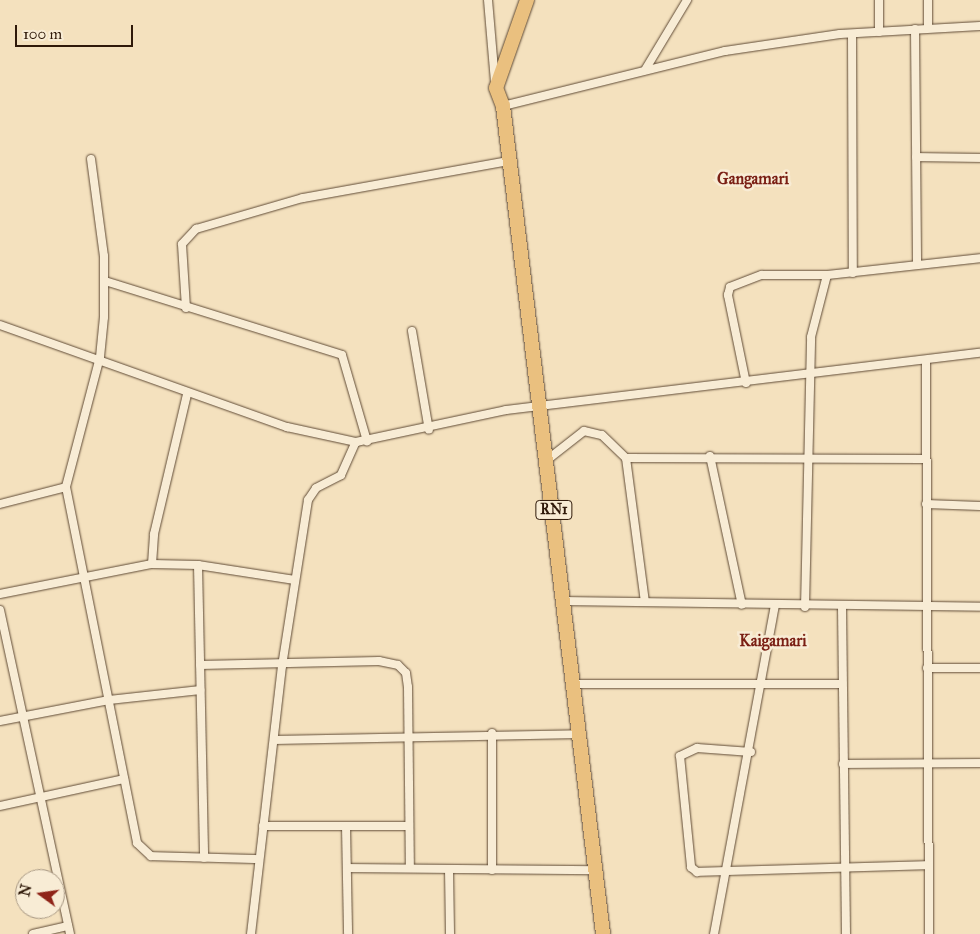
<!DOCTYPE html>
<html>
<head>
<meta charset="utf-8">
<style>
  body { margin:0 }
  #map { position:relative; width:980px; height:934px; overflow:hidden; background:#f4e1be; font-family:"IM FELL Great Primer",serif }
  div>[style] { position:absolute }
  .roads { filter:drop-shadow(0 0 1px #604b36) drop-shadow(0 0 1px #604b36) }
  .street>* { height:8px; margin:-4px; padding:0 4px; transform-origin:4px; border-radius:4px; background:#f8ecd5 }
  .highway>* { height:14px; margin:-7px; padding:0 7px; transform-origin:7px; border-radius:7px; background:#eac07f }
  span { translate:-50% -50%; white-space:nowrap; text-align:center; line-height:1.15; -webkit-text-stroke:5px #f8ecd5; paint-order:stroke }
  .shield-label span { padding:1px 4px; background:#f8ecd5; border:1px solid; border-radius:4px; -webkit-text-stroke-width:0 }
  .shield-label { font-size:14px; color:#2f1909; font-weight:700 }
  .neighbourhood-label { font-size:16px; color:#7a1f14; font-weight:700 }
  .north { position:absolute; left:15px; top:869px; width:50px; height:50px; box-sizing:border-box; background:#f8ecd5; border:1px solid #a89883; border-radius:50%; rotate:284deg; font-size:14px; font-weight:700; line-height:20px; text-align:center; color:#2f1909 }
  .north::after { content:''; display:block; margin:auto; width:18px; height:22px; background:#8f2418; clip-path:polygon(50% 0,100% 100%,50% 72%,0 100%) }
  .scale { position:absolute; left:15px; top:25px; width:118px; height:22px; box-sizing:border-box; border:2px solid #2f1909; border-top:0; padding-left:6px; font-size:15px; line-height:18px; white-space:nowrap; color:#2f1909; -webkit-text-stroke:4px #f8ecd5; paint-order:stroke }
</style>
</head>
<body>
<div id="map">
  <div class="roads">
    <div class="street">
      <i style="left:488px;top:0;width:81px;rotate:85.1deg"></i>
      <i style="left:928px;top:0;width:28px;rotate:90deg"></i>
      <i style="left:915px;top:29px;width:236px;rotate:89.5deg"></i>
      <i style="left:879px;top:32px;width:32px;rotate:-90deg"></i>
      <i style="left:852px;top:34px;width:239px;rotate:89.8deg"></i>
      <i style="left:645px;top:70px;width:82px;rotate:-59deg"></i>
      <i style="left:503px;top:106px;width:229px;rotate:-13.9deg"></i>
      <i style="left:725px;top:51px;width:116px;rotate:-8.4deg"></i>
      <i style="left:840px;top:34px;width:140px;rotate:-3.3deg"></i>
      <i style="left:916px;top:157px;width:64px;rotate:0.9deg"></i>
      <i style="left:91px;top:159px;width:98px;rotate:82.4deg"></i>
      <i style="left:104px;top:256px;width:61px;rotate:90deg"></i>
      <i style="left:104px;top:317px;width:40px;rotate:95.7deg"></i>
      <i style="left:100px;top:357px;width:134px;rotate:104.7deg"></i>
      <i style="left:66px;top:487px;width:363px;rotate:78.7deg"></i>
      <i style="left:137px;top:843px;width:19px;rotate:43deg"></i>
      <i style="left:151px;top:856px;width:108px;rotate:1.6deg"></i>
      <i style="left:105px;top:281px;width:248px;rotate:17.3deg"></i>
      <i style="left:342px;top:355px;width:90px;rotate:73.8deg"></i>
      <i style="left:186px;top:308px;width:64px;rotate:-93.6deg"></i>
      <i style="left:182px;top:244px;width:21px;rotate:-47deg"></i>
      <i style="left:196px;top:229px;width:111px;rotate:-16.2deg"></i>
      <i style="left:303px;top:198px;width:209px;rotate:-10.2deg"></i>
      <i style="left:0;top:325px;width:305px;rotate:19.6deg"></i>
      <i style="left:287px;top:427px;width:71px;rotate:12.3deg"></i>
      <i style="left:356px;top:442px;width:153px;rotate:-12deg"></i>
      <i style="left:506px;top:410px;width:477px;rotate:-6.9deg"></i>
      <i style="left:412px;top:331px;width:100px;rotate:80.3deg"></i>
      <i style="left:926px;top:361px;width:573px;rotate:89.7deg"></i>
      <i style="left:746px;top:383px;width:90px;rotate:-101.6deg"></i>
      <i style="left:728px;top:295px;width:8px;rotate:-76deg"></i>
      <i style="left:730px;top:287px;width:34px;rotate:-21deg"></i>
      <i style="left:762px;top:275px;width:65px"></i>
      <i style="left:827px;top:275px;width:154px;rotate:-6.3deg"></i>
      <i style="left:710px;top:456px;width:152px;rotate:77.9deg"></i>
      <i style="left:626px;top:458px;width:145px;rotate:82.5deg"></i>
      <i style="left:547px;top:460px;width:47px;rotate:-38.1deg"></i>
      <i style="left:584px;top:431px;width:18px;rotate:13deg"></i>
      <i style="left:602px;top:435px;width:33px;rotate:44deg"></i>
      <i style="left:626px;top:458px;width:298px;rotate:0.2deg"></i>
      <i style="left:0;top:504px;width:68px;rotate:-14.4deg"></i>
      <i style="left:926px;top:504px;width:54px;rotate:2.1deg"></i>
      <i style="left:152px;top:564px;width:30px;rotate:-86deg"></i>
      <i style="left:154px;top:534px;width:144px;rotate:-76.7deg"></i>
      <i style="left:198px;top:565px;width:293px;rotate:88.8deg"></i>
      <i style="left:0;top:594px;width:155px;rotate:-11.2deg"></i>
      <i style="left:152px;top:564px;width:46px;rotate:1.2deg"></i>
      <i style="left:198px;top:565px;width:98px;rotate:8.8deg"></i>
      <i style="left:566px;top:601px;width:414px;rotate:0.8deg"></i>
      <i style="left:805px;top:607px;width:270px;rotate:-88.7deg"></i>
      <i style="left:811px;top:337px;width:64px;rotate:-75.5deg"></i>
      <i style="left:842px;top:607px;width:327px;rotate:89.3deg"></i>
      <i style="left:0;top:610px;width:331px;rotate:77.8deg"></i>
      <i style="left:200px;top:665px;width:179px;rotate:-1.3deg"></i>
      <i style="left:379px;top:661px;width:19px;rotate:12deg"></i>
      <i style="left:398px;top:665px;width:11px;rotate:45deg"></i>
      <i style="left:406px;top:673px;width:14px;rotate:82deg"></i>
      <i style="left:408px;top:687px;width:181px;rotate:89.4deg"></i>
      <i style="left:927px;top:668px;width:53px"></i>
      <i style="left:576px;top:684px;width:266px"></i>
      <i style="left:0;top:721px;width:111px;rotate:-10.9deg"></i>
      <i style="left:109px;top:700px;width:92px;rotate:-6.3deg"></i>
      <i style="left:274px;top:740px;width:306px;rotate:-1.1deg"></i>
      <i style="left:751px;top:752px;width:54px;rotate:-175.8deg"></i>
      <i style="left:697px;top:748px;width:19px;rotate:155deg"></i>
      <i style="left:680px;top:756px;width:112px;rotate:84.3deg"></i>
      <i style="left:691px;top:867px;width:8px;rotate:40deg"></i>
      <i style="left:697px;top:872px;width:232px;rotate:-1.7deg"></i>
      <i style="left:843px;top:764px;width:137px;rotate:-0.4deg"></i>
      <i style="left:0;top:806px;width:127px;rotate:-12.3deg"></i>
      <i style="left:263px;top:826px;width:146px"></i>
      <i style="left:346px;top:826px;width:108px;rotate:88.9deg"></i>
      <i style="left:348px;top:868px;width:247px;rotate:0.5deg"></i>
      <i style="left:449px;top:869px;width:65px;rotate:89.1deg"></i>
      <i style="left:492px;top:870px;width:137px;rotate:-90deg"></i>
      <i style="left:33px;top:934px;width:36px;rotate:-13deg"></i>
      <i style="left:251px;top:934px;width:270px;rotate:-83.4deg"></i>
      <i style="left:282px;top:666px;width:168px;rotate:-81.1deg"></i>
      <i style="left:308px;top:500px;width:14px;rotate:-56deg"></i>
      <i style="left:316px;top:488px;width:28px;rotate:-27deg"></i>
      <i style="left:341px;top:475px;width:36px;rotate:-66deg"></i>
      <i style="left:714px;top:934px;width:334px;rotate:-79.5deg"></i>
    </div>
    <div class="highway">
      <i style="left:527px;top:0;width:93px;rotate:109.4deg"></i>
      <i style="left:496px;top:88px;width:19px;rotate:69deg"></i>
      <i style="left:503px;top:106px;width:834px;rotate:83.11deg"></i>
    </div>
  </div>
  <div class="shield-label">
    <span style="left:554px;top:510px">RN1</span>
  </div>
  <div class="neighbourhood-label">
    <span style="left:753px;top:179px">Gangamari</span>
    <span style="left:773px;top:641px">Kaigamari</span>
  </div>
  <div class="north">N</div>
  <div class="scale">100 m</div>
</div>
</body>
</html>
